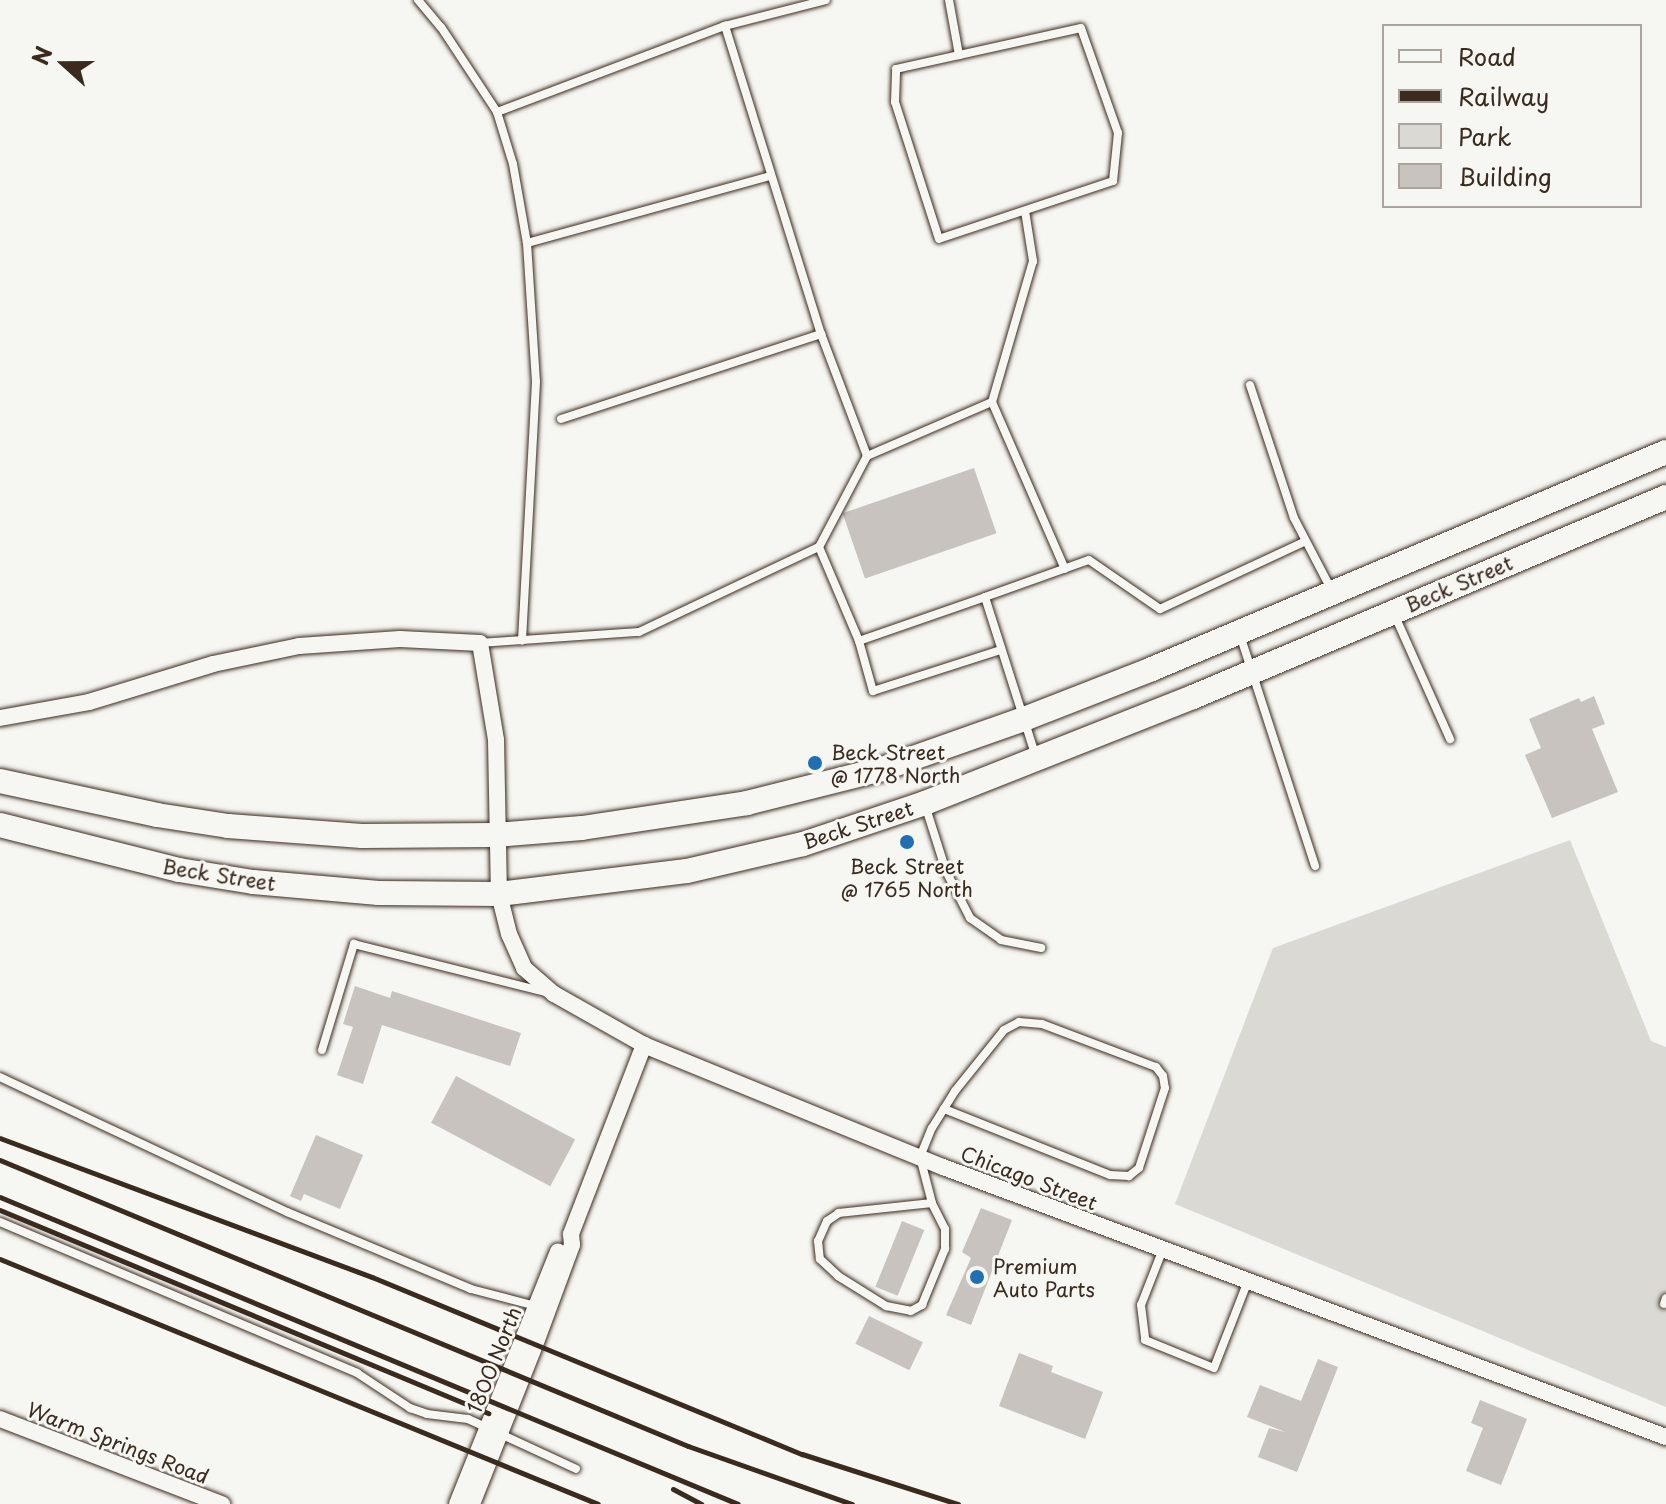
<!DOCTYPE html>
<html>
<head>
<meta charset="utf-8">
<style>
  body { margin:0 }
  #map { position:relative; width:1666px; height:1504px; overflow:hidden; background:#f6f6f2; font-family:"Playpen Sans",sans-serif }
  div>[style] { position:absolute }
  .green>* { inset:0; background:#dad9d3 }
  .building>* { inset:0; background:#c8c3be; transform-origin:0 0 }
  .roads { filter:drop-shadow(0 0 2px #3b2a1e) drop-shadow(0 0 2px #3b2a1e) }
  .service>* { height:8px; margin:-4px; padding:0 4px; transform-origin:4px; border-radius:4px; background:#f6f6f2 }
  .minor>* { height:16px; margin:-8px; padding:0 8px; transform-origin:8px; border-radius:8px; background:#f6f6f2 }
  .secondary>* { height:24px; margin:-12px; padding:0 12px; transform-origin:12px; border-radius:12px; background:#f6f6f2 }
  .rail>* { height:5px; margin:-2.5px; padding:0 2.5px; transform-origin:2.5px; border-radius:2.5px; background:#3b2a1e }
  .dots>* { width:22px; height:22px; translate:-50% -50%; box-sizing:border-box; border:4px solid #f6f6f2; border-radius:50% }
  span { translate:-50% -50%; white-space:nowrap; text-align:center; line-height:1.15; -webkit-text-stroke:6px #f6f6f2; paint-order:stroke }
  .street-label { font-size:20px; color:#3b2a1e }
  .poi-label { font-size:20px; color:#3b2a1e }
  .left { translate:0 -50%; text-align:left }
  .legend { position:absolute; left:1382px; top:24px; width:260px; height:184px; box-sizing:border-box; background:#f6f6f2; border:2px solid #aba49d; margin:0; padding:10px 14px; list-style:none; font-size:24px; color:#3b2a1e }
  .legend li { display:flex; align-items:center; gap:16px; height:40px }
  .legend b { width:40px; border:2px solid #aba49d }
  .north { position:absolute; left:24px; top:24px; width:80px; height:80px; -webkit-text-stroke:6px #f6f6f2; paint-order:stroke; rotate:291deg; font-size:22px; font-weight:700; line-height:32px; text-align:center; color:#3b2a1e }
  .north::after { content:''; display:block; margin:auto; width:28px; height:36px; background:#3b2a1e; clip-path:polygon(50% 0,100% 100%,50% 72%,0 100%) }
</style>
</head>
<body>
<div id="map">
  <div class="green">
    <i style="clip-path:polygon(1570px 840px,1651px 1041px,1666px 1047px,1666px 1407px,1175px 1204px,1273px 948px)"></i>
  </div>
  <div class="building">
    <i style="left:974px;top:468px;width:69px;height:139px;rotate:71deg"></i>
    <i style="clip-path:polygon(1594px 696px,1605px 724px,1592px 729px,1618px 792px,1552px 818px,1525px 755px,1541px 748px,1529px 719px,1579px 698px,1581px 702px)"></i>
    <i style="clip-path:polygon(355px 986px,390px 998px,392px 991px,521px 1033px,510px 1066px,382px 1025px,363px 1084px,337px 1075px,353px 1027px,343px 1024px)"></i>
    <i style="left:456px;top:1076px;width:135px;height:53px;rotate:28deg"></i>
    <i style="clip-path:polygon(316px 1135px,363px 1155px,340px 1209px,304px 1194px,301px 1201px,290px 1196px)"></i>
    <i style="clip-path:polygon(981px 1208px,1012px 1220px,971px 1325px,946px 1315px,971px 1258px,962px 1252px)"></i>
    <i style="left:902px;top:1221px;width:24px;height:71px;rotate:22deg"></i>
    <i style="left:869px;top:1316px;width:60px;height:31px;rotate:26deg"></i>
    <i style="clip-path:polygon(1019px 1353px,1053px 1366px,1051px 1372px,1103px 1392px,1085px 1439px,999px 1406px)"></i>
    <i style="clip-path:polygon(1318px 1359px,1338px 1367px,1297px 1472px,1258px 1457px,1269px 1428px,1285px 1432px,1247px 1417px,1260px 1385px,1301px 1401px)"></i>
    <i style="clip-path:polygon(1480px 1400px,1527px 1419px,1501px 1485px,1466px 1471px,1483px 1428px,1471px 1423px)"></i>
  </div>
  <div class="roads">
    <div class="service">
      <i style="left:418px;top:0;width:35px;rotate:50deg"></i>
      <i style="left:441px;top:27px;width:102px;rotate:56.6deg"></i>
      <i style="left:497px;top:112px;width:54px;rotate:72.9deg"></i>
      <i style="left:513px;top:164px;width:80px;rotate:80deg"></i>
      <i style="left:527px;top:243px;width:139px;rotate:86.3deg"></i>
      <i style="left:536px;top:382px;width:259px;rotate:93.1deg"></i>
      <i style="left:949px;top:0;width:56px;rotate:79.7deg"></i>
      <i style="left:725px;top:26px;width:104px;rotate:-14.4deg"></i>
      <i style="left:1081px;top:28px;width:111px;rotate:70.6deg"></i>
      <i style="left:1118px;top:133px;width:48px;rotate:95.9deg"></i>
      <i style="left:1113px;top:181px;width:183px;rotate:161.6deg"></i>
      <i style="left:939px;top:239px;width:144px;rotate:-107.8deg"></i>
      <i style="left:895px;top:102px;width:33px;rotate:-88deg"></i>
      <i style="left:896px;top:69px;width:189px;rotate:-12.5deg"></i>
      <i style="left:497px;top:112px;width:244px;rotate:-20.7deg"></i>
      <i style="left:725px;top:26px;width:323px;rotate:72.7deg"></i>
      <i style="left:821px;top:334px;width:130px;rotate:69.3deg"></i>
      <i style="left:1025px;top:211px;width:51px;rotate:80.9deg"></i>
      <i style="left:1033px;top:261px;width:147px;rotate:106.2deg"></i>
      <i style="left:992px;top:402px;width:182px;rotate:66.4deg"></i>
      <i style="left:527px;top:243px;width:253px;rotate:-15.4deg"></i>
      <i style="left:1250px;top:385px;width:140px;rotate:71.7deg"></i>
      <i style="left:1294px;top:518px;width:80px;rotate:62.5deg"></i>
      <i style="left:561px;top:419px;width:274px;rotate:-18.1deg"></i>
      <i style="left:819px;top:547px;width:103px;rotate:-62.2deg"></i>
      <i style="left:867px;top:456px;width:136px;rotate:-23.4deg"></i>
      <i style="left:1395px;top:616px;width:135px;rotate:65.9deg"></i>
      <i style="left:1240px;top:635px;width:243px;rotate:72deg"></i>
      <i style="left:859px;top:641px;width:133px;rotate:-19.2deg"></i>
      <i style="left:480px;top:643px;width:159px;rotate:-4deg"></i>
      <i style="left:639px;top:632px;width:199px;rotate:-25.3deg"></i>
      <i style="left:819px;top:547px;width:102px;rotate:66.9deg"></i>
      <i style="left:859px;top:641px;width:52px;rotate:74.4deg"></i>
      <i style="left:873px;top:691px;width:134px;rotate:-17.8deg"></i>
      <i style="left:1036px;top:757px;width:168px;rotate:-107.7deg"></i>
      <i style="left:985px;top:597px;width:110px;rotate:-19.6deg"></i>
      <i style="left:1089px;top:560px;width:86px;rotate:34.6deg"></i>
      <i style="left:1160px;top:609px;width:159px;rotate:-25deg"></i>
      <i style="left:926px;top:808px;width:66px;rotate:72.4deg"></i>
      <i style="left:946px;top:871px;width:53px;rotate:62.9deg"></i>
      <i style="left:970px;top:918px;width:38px;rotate:35deg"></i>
      <i style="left:1001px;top:940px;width:41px;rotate:11.3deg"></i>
      <i style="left:322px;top:1050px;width:111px;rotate:-73.2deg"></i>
      <i style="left:354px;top:944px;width:197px;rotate:14.1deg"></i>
      <i style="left:0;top:1077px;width:317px;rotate:25.2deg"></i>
      <i style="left:287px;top:1212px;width:199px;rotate:22.7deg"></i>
      <i style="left:471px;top:1289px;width:67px;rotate:14.7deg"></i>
      <i style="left:932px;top:1203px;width:94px;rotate:173.9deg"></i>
      <i style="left:839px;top:1213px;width:14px;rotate:146deg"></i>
      <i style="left:827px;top:1221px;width:22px;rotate:114deg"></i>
      <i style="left:818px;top:1241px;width:18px;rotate:84deg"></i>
      <i style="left:820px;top:1259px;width:25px;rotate:43deg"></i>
      <i style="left:838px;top:1276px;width:57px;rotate:32deg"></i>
      <i style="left:886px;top:1306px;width:25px;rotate:11deg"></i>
      <i style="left:911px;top:1311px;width:13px;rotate:-29deg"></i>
      <i style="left:922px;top:1305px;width:61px;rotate:-67.7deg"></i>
      <i style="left:945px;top:1249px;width:20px;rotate:-90deg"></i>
      <i style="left:945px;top:1229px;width:29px;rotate:-117deg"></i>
      <i style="left:932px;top:1203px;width:48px;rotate:-104.6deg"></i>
      <i style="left:920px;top:1157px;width:31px;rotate:-68deg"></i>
      <i style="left:932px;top:1128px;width:44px;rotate:-58.1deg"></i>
      <i style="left:955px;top:1091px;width:78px;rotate:-51.2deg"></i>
      <i style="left:1004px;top:1030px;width:17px;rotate:-28deg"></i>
      <i style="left:1019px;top:1022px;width:23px;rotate:5deg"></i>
      <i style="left:1042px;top:1024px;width:122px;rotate:20.7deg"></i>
      <i style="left:1156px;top:1067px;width:11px;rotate:52deg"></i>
      <i style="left:1163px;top:1076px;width:12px;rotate:81deg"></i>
      <i style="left:1165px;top:1088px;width:84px;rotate:108deg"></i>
      <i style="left:1139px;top:1168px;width:13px;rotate:141deg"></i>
      <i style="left:1129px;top:1176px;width:19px;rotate:-177deg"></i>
      <i style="left:1110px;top:1175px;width:179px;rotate:-158.3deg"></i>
      <i style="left:0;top:1222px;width:388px;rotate:22.9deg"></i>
      <i style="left:357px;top:1373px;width:64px;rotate:33.4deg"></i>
      <i style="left:410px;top:1408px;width:18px;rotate:19deg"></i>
      <i style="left:427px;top:1414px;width:41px;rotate:7deg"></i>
      <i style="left:468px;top:1419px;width:119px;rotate:24.8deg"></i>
      <i style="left:1163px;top:1249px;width:60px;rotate:111.4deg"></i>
      <i style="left:1141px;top:1305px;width:35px;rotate:83deg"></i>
      <i style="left:1145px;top:1340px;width:74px;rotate:22.1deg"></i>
      <i style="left:1214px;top:1368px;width:93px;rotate:-68.7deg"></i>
      <i style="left:1664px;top:1304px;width:6px;rotate:-72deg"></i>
    </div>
    <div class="minor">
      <i style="left:0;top:718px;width:90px;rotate:-10.2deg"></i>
      <i style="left:89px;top:702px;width:130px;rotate:-17deg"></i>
      <i style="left:213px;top:664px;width:88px;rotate:-11.8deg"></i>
      <i style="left:299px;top:646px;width:101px;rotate:-4deg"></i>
      <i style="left:400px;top:639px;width:80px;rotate:2.9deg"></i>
      <i style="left:480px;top:643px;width:98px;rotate:80.6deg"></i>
      <i style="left:496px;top:740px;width:154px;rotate:88.9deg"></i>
      <i style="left:499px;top:894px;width:41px;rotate:76deg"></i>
      <i style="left:509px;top:934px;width:37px;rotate:66deg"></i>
      <i style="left:524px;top:968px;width:40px;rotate:41deg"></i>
      <i style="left:554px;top:994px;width:103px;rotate:29.5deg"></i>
      <i style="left:644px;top:1045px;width:323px;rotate:22.2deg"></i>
      <i style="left:943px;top:1167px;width:772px;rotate:20.48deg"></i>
      <i style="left:0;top:1419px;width:238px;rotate:21deg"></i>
      <i style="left:457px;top:1504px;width:272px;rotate:-68.2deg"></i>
      <i style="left:472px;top:1504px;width:171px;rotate:-68.4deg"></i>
      <i style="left:535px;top:1345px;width:107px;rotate:-69.7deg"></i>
      <i style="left:572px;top:1245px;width:11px;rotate:-95deg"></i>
      <i style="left:571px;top:1234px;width:203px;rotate:-68.9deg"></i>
    </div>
    <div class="secondary">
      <i style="left:0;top:781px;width:161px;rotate:12.2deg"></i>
      <i style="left:157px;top:815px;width:72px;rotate:8.8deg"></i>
      <i style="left:228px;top:826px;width:134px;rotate:4.3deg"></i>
      <i style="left:362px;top:836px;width:133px;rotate:-0.4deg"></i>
      <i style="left:495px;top:835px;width:87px;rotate:-4.6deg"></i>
      <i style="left:582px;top:828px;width:167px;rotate:-8.6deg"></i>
      <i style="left:747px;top:803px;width:139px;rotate:-14.1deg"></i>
      <i style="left:882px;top:769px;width:151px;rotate:-19.4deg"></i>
      <i style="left:1024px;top:719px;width:137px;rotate:-21.3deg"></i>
      <i style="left:1152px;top:669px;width:558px;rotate:-22.89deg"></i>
      <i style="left:0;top:825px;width:185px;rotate:14.1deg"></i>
      <i style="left:179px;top:870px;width:75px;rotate:9.2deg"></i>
      <i style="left:253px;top:882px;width:126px;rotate:5deg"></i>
      <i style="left:379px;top:893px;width:120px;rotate:0.5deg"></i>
      <i style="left:499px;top:894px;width:189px;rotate:-7deg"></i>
      <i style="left:687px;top:871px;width:119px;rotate:-13.1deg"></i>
      <i style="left:803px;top:844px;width:129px;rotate:-18.6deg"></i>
      <i style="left:925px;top:803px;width:288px;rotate:-21.6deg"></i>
      <i style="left:1193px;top:697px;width:514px;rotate:-22.92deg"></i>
    </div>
  </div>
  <div class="rail">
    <i style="left:0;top:1138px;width:397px;rotate:20.5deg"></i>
    <i style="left:372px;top:1277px;width:465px;rotate:22.4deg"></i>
    <i style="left:802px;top:1454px;width:164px;rotate:17.8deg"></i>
    <i style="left:0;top:1160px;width:745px;rotate:22.57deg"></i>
    <i style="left:688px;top:1446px;width:174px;rotate:19.5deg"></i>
    <i style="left:0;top:1197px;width:799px;rotate:22.59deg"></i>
    <i style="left:0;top:1210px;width:529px;rotate:22.59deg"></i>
    <i style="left:0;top:1259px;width:646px;rotate:22.28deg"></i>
    <i style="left:673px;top:1489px;width:32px;rotate:28deg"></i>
  </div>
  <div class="dots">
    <i style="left:815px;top:763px;background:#1f6fb2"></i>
    <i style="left:907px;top:842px;background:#1f6fb2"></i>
    <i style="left:977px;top:1277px;background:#1f6fb2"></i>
  </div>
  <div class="street-label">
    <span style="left:1459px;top:584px;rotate:-23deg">Beck Street</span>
    <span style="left:858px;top:825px;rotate:-18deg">Beck Street</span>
    <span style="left:219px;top:875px;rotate:9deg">Beck Street</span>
    <span style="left:1029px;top:1178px;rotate:21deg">Chicago Street</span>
    <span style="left:494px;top:1360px;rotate:-68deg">1800 North</span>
    <span style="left:118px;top:1443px;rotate:21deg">Warm Springs Road</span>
  </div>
  <div class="poi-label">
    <span class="left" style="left:831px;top:764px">Beck Street<br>@ 1778 North</span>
    <span style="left:907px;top:878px">Beck Street<br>@ 1765 North</span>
    <span class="left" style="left:993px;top:1278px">Premium<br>Auto Parts</span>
  </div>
  <ul class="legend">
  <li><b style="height:10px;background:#f6f6f2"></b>Road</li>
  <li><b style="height:10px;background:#3b2a1e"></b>Railway</li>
  <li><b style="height:22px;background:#dad9d3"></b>Park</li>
  <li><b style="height:22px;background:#c8c3be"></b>Building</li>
  </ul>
  <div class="north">N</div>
</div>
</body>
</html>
